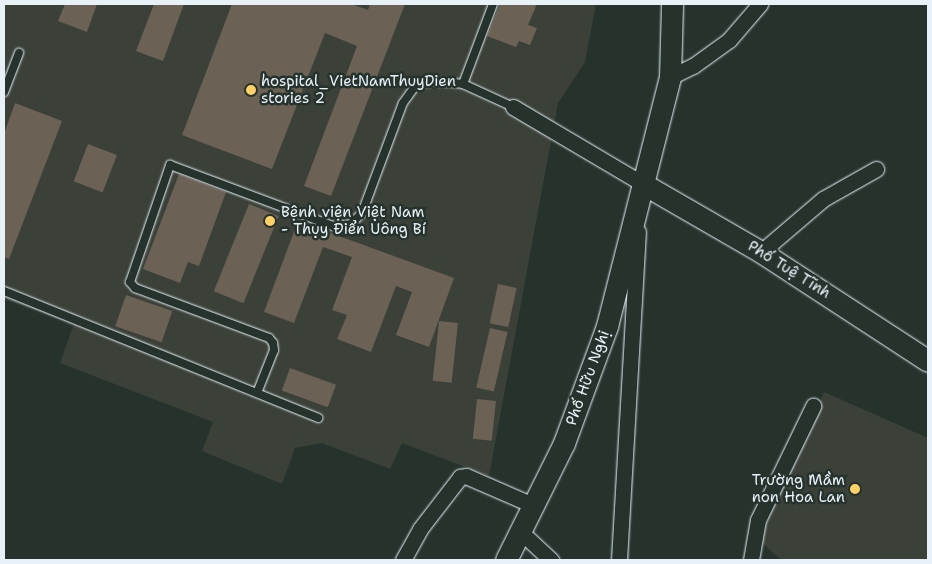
<!DOCTYPE html>
<html>
<head>
<meta charset="utf-8">
<style>
  body { margin:0 }
  #map { position:relative; width:932px; height:564px; overflow:hidden; background:#26332d; font-family:"Shantell Sans",sans-serif }
  div>[style] { position:absolute }
  .built>* { inset:0; background:#3b4139 }
  .building>* { inset:0; background:#6b6155; transform-origin:0 0 }
  .roads { filter:drop-shadow(0 0 1px #e8f1f8) drop-shadow(0 0 1px #e8f1f8) }
  .lane>* { height:8px; margin:-4px; padding:0 4px; transform-origin:4px; border-radius:4px; background:#26332d }
  .street>* { height:15px; margin:-7.5px; padding:0 7.5px; transform-origin:7.5px; border-radius:7.5px; background:#26332d }
  .secondary>* { height:21px; margin:-10.5px; padding:0 10.5px; transform-origin:10.5px; border-radius:10.5px; background:#26332d }
  .dots>* { width:14px; height:14px; translate:-50% -50%; box-sizing:border-box; border:2px solid #26332d; border-radius:50% }
  span { translate:-50% -50%; white-space:nowrap; text-align:center; line-height:1.15; -webkit-text-stroke:5px #26332d; paint-order:stroke }
  .poi-label { font-size:15px; color:#e8f1f8 }
  .left { translate:0 -50%; text-align:left }
  .right { translate:-100% -50%; text-align:right }
  .street-label { font-size:15px; color:#e8f1f8 }
  .frame { position:absolute; inset:0; border:5px solid #e8f1f8; pointer-events:none }
</style>
</head>
<body>
<div id="map">
  <div class="built">
    <i style="clip-path:polygon(4px 4px,596px 4px,585px 62px,558px 103px,489px 476px,402px 443px,390px 469px,322px 443px,295px 448px,282px 484px,202px 451px,213px 422px,60px 363px,74px 324px,4px 299px)"></i>
    <i style="clip-path:polygon(824px 392px,928px 438px,928px 560px,781px 560px,759px 540px)"></i>
  </div>
  <div class="building">
    <i style="clip-path:polygon(65px 4px,97px 4px,87px 32px,58px 21px)"></i>
    <i style="clip-path:polygon(154px 4px,184px 4px,163px 61px,136px 51px)"></i>
    <i style="clip-path:polygon(232px 4px,351px 4px,368px 10px,370px 4px,405px 4px,331px 196px,304px 186px,357px 46px,325px 33px,272px 169px,182px 135px)"></i>
    <i style="clip-path:polygon(500px 4px,537px 4px,528px 25px,537px 28px,530px 45px,519px 41px,516px 47px,487px 36px)"></i>
    <i style="clip-path:polygon(15px 103px,62px 121px,9px 259px,4px 257px,4px 134px)"></i>
    <i style="left:88px;top:144px;width:31px;height:40px;rotate:21deg"></i>
    <i style="clip-path:polygon(179px 174px,226px 192px,199px 266px,188px 262px,180px 283px,143px 269px)"></i>
    <i style="left:249px;top:204px;width:32px;height:94px;rotate:22deg"></i>
    <i style="clip-path:polygon(298px 221px,454px 278px,429px 347px,396px 335px,412px 292px,396px 286px,371px 352px,337px 339px,347px 315px,332px 310px,352px 257px,323px 247px,294px 323px,264px 312px)"></i>
    <i style="left:498px;top:284px;width:19px;height:40px;rotate:12deg"></i>
    <i style="left:126px;top:295px;width:49px;height:33px;rotate:19deg"></i>
    <i style="left:439px;top:321px;width:19px;height:60px;rotate:6deg"></i>
    <i style="left:490px;top:328px;width:18px;height:61px;rotate:13deg"></i>
    <i style="left:290px;top:368px;width:49px;height:24px;rotate:20deg"></i>
    <i style="left:477px;top:399px;width:19px;height:40px;rotate:6deg"></i>
  </div>
  <div class="roads">
    <div class="lane">
      <i style="left:463px;top:84px;width:85px;rotate:-69.4deg"></i>
      <i style="left:4px;top:92px;width:42px;rotate:-69deg"></i>
      <i style="left:4px;top:291px;width:339px;rotate:22deg"></i>
      <i style="left:257px;top:393px;width:46px;rotate:-68.4deg"></i>
      <i style="left:274px;top:350px;width:7px;rotate:-98deg"></i>
      <i style="left:273px;top:343px;width:6px;rotate:-129deg"></i>
      <i style="left:269px;top:338px;width:143px;rotate:-159.5deg"></i>
      <i style="left:135px;top:288px;width:8px;rotate:-130deg"></i>
      <i style="left:130px;top:282px;width:124px;rotate:-71.1deg"></i>
      <i style="left:170px;top:165px;width:174px;rotate:20.5deg"></i>
      <i style="left:333px;top:226px;width:18px;rotate:-6deg"></i>
      <i style="left:351px;top:224px;width:16px;rotate:-45deg"></i>
      <i style="left:362px;top:213px;width:117px;rotate:-69.6deg"></i>
      <i style="left:403px;top:103px;width:24px;rotate:-54deg"></i>
      <i style="left:417px;top:84px;width:20px;rotate:-6deg"></i>
      <i style="left:437px;top:82px;width:26px;rotate:4deg"></i>
      <i style="left:463px;top:84px;width:55px;rotate:24.7deg"></i>
    </div>
    <div class="street">
      <i style="left:670px;top:77px;width:25px;rotate:-26deg"></i>
      <i style="left:693px;top:66px;width:44px;rotate:-35.8deg"></i>
      <i style="left:729px;top:40px;width:48px;rotate:-49.3deg"></i>
      <i style="left:513px;top:107px;width:153px;rotate:30.6deg"></i>
      <i style="left:761px;top:252px;width:82px;rotate:-40.5deg"></i>
      <i style="left:823px;top:199px;width:61px;rotate:-29.5deg"></i>
      <i style="left:522px;top:533px;width:40px;rotate:43deg"></i>
      <i style="left:403px;top:560px;width:35px;rotate:-61deg"></i>
      <i style="left:420px;top:529px;width:66px;rotate:-52.4deg"></i>
      <i style="left:460px;top:477px;width:6px;rotate:-9deg"></i>
      <i style="left:466px;top:476px;width:75px;rotate:23.5deg"></i>
      <i style="left:619px;top:560px;width:329px;rotate:-86.7deg"></i>
      <i style="left:751px;top:560px;width:41px;rotate:-80.1deg"></i>
      <i style="left:758px;top:520px;width:127px;rotate:-64.2deg"></i>
    </div>
    <div class="secondary">
      <i style="left:645px;top:185px;width:134px;rotate:30deg"></i>
      <i style="left:761px;top:252px;width:199px;rotate:33.1deg"></i>
      <i style="left:506px;top:560px;width:131px;rotate:-63.6deg"></i>
      <i style="left:564px;top:443px;width:125px;rotate:-69.8deg"></i>
      <i style="left:607px;top:326px;width:257px;rotate:-75.8deg"></i>
      <i style="left:670px;top:77px;width:73px;rotate:-88.4deg"></i>
    </div>
  </div>
  <div class="dots">
    <i style="left:251px;top:90px;background:#ffd166"></i>
    <i style="left:270px;top:221px;background:#ffd166"></i>
    <i style="left:855px;top:489px;background:#ffd166"></i>
  </div>
  <div class="poi-label">
    <span class="left" style="left:261px;top:90px">hospital_VietNamThuyDien<br>stories 2</span>
    <span class="left" style="left:281px;top:221px">Bệnh viện Việt Nam<br>- Thụy Điển Uông Bí</span>
    <span class="right" style="left:845px;top:489px">Trường Mầm<br>non Hoa Lan</span>
  </div>
  <div class="street-label">
    <span style="left:789px;top:270px;rotate:32deg">Phố Tuệ Tĩnh</span>
    <span style="left:588px;top:378px;rotate:-70deg">Phố Hữu Nghị</span>
  </div>
  <div class="frame"></div>
</div>
</body>
</html>
